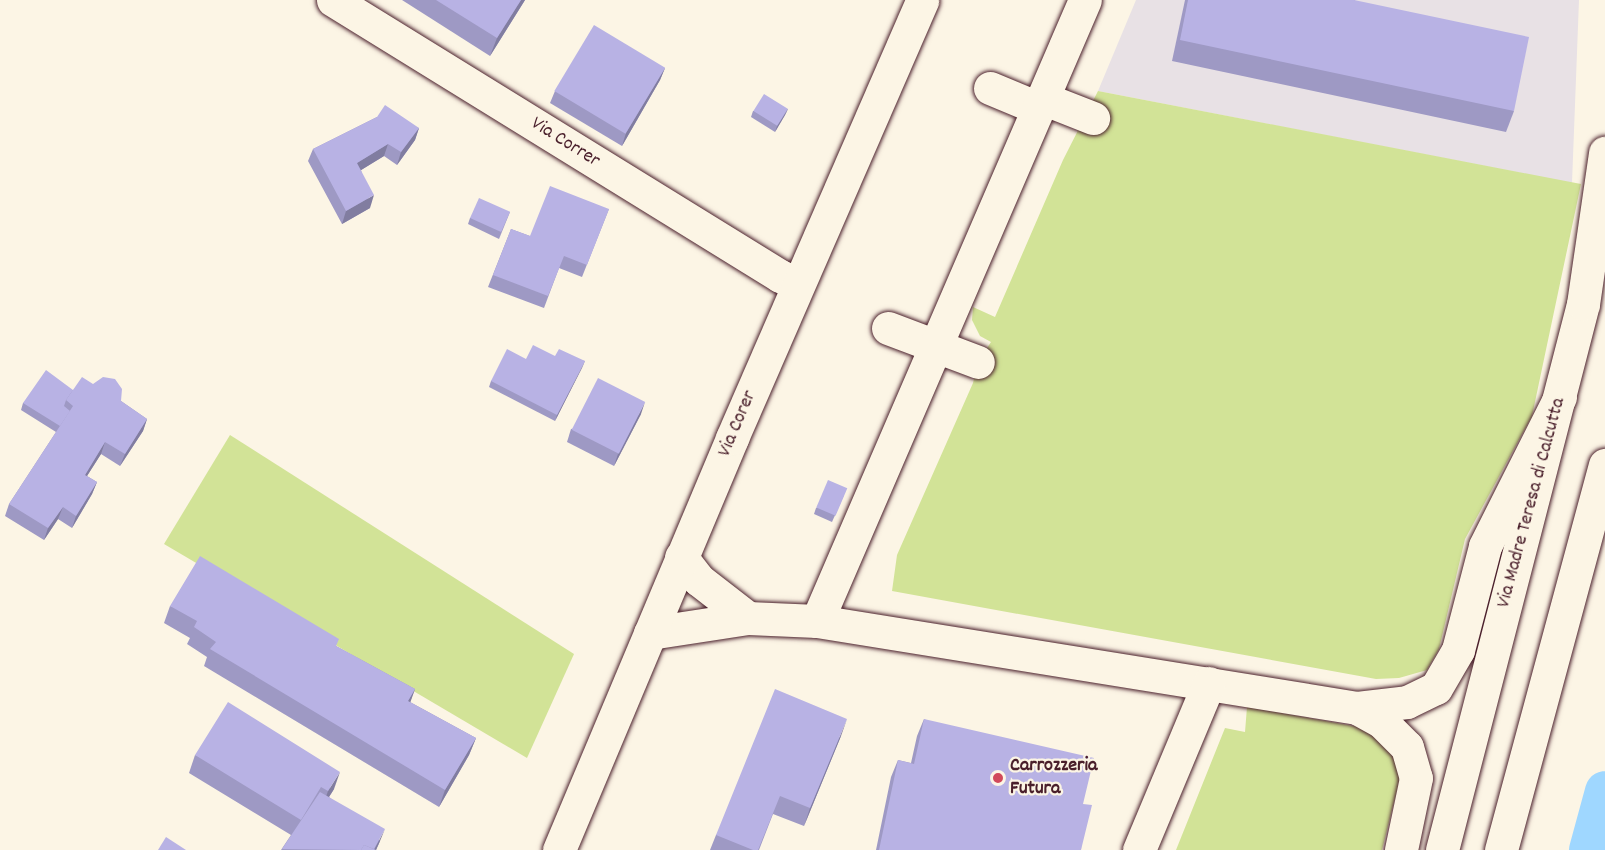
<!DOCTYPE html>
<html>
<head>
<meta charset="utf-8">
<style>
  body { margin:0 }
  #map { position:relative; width:1605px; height:850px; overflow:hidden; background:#fcf5e5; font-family:Dekko,sans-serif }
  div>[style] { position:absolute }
  .built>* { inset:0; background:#e8e1e5 }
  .green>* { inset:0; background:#d2e397 }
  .canal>* { height:40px; margin:-20px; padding:0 20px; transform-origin:20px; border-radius:20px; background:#9fd7ff }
  .roads { filter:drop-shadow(0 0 2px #4a1f2b) drop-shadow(0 0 2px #4a1f2b) }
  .minor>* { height:33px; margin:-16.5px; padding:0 16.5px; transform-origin:16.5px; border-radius:16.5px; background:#fcf5e5 }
  .wall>* { inset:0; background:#9e99c4 }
  .shaded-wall>* { inset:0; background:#817da0 }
  .building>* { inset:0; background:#b8b2e4; transform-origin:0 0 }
  .dots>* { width:16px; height:16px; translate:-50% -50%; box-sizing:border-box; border:3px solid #fcf5e5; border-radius:50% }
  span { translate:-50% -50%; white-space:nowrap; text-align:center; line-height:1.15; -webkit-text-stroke:4.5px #fcf5e5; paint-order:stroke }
  .street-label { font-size:20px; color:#4a1f2b }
  .poi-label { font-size:20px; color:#4a1f2b; font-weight:700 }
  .left { translate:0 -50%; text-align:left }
</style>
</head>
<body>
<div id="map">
  <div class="built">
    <i style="clip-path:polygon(1136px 0,1579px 0,1572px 183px,1098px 91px)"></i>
  </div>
  <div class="green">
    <i style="clip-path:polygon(1098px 91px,1581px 184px,1532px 416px,1465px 539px,1439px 649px,1427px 670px,1399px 678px,1376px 679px,892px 591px,897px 555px,973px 383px,978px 362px,991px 342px,980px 336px,972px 320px,973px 307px,995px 317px,1063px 160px)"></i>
    <i style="clip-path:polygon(230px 435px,574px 654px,527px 758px,164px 544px)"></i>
    <i style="clip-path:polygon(1247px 707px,1370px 729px,1388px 738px,1400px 778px,1382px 850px,1176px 850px,1225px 728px,1245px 732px)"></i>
  </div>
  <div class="canal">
    <i style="left:1589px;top:850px;width:61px;rotate:-74.8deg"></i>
  </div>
  <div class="roads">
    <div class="minor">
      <i style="left:333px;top:0;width:525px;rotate:31.69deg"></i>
      <i style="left:780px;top:276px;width:20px;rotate:24deg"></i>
      <i style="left:990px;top:88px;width:52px;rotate:22.6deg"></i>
      <i style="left:1042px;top:98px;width:55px;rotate:21.4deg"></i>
      <i style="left:888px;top:328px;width:96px;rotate:20.7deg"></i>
      <i style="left:681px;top:557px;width:29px;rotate:52deg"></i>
      <i style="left:699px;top:580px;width:62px;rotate:37.8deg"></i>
      <i style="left:817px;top:621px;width:676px;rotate:-66.66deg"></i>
      <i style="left:650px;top:633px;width:99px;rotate:-8.7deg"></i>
      <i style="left:748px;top:618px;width:69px;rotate:2.5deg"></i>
      <i style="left:817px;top:621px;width:547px;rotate:9.15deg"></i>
      <i style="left:1357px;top:708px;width:50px;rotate:-6.8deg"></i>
      <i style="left:1407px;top:702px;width:32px;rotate:-26deg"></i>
      <i style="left:1436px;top:688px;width:44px;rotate:-59.9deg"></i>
      <i style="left:1458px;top:650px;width:107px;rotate:-75.4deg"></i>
      <i style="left:1485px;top:546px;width:167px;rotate:-63.3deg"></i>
      <i style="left:1357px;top:708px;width:29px;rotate:29deg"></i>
      <i style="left:1382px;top:722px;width:35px;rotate:45deg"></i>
      <i style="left:1407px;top:747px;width:32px;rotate:74deg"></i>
      <i style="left:1416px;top:778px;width:74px;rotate:101.8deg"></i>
      <i style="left:559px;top:850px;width:447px;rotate:-67.2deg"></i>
      <i style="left:732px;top:438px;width:477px;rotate:-66.5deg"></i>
      <i style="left:1139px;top:850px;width:181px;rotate:-67.3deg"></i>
      <i style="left:1442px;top:850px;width:564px;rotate:-75.52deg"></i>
      <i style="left:1583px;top:304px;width:153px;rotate:-81.7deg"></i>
      <i style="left:1501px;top:850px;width:399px;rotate:-74.9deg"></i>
    </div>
  </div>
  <div class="wall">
    <i style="clip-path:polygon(402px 0,525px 0,490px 56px)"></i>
    <i style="clip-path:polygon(1185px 0,1354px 0,1514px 111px,1506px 132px,1172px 61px)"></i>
    <i style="clip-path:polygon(665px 68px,660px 80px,622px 146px,550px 103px,555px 91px)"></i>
    <i style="clip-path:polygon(788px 109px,785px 115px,775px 132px,751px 117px,753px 111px)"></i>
    <i style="clip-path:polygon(377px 117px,419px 128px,415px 140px,397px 165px,384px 156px,361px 170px,370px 208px,342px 224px,308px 161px,313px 149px)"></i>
    <i style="clip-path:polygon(609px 209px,582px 277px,559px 268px,544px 308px,488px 287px,511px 229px,530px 236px)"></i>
    <i style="clip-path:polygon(510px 212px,499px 239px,468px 224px,470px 218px)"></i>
    <i style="clip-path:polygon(555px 356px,585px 361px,555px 421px,489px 387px,491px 381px,526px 359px)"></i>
    <i style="clip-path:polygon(73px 390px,121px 401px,147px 419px,143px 431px,120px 466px,101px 454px,87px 476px,97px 482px,92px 494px,72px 528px,58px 519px,44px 540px,5px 516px,9px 504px,56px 432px,21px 410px,23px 403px)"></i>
    <i style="clip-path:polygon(641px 414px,614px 466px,567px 442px,571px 429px)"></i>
    <i style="clip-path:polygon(844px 495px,832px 522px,814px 514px,816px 508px)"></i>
    <i style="clip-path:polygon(170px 606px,336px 646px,415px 689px,410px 702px,476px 738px,469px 755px,439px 807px,204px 666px,207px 657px,187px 644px,190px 638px,164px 623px)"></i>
    <i style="clip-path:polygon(924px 719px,1083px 804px,1081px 850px,876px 850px,891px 777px,898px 760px,911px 763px,917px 736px)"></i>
    <i style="clip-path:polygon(841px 736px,804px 826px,773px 814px,759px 850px,710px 850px,716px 835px)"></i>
    <i style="clip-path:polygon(195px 755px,334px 789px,329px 797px,380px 841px,376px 850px,281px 850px,291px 835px,189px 773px)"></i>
  </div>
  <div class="shaded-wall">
    <i style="clip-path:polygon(521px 0,525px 0,490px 56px,497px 38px)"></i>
    <i style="clip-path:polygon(665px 68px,660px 80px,622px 146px,626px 133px)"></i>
    <i style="clip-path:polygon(788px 109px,785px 115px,775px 132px,777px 126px)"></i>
    <i style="clip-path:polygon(419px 128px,415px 140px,397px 165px,401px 152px)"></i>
    <i style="clip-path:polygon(388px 144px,384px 156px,353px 175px,357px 163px)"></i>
    <i style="clip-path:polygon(374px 195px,370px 208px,342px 224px,346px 211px)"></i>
    <i style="clip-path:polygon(585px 361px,582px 368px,555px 421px,557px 415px)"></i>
    <i style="clip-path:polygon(645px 402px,641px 414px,614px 466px,618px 454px)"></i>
    <i style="clip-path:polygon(147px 419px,143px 431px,120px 466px,125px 454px)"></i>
    <i style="clip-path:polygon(105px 442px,101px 454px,80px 487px,85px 475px)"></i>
    <i style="clip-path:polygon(97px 482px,92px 494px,72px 528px,76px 516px)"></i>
    <i style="clip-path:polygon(63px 507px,58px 519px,44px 540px,48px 528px)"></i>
    <i style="clip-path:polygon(415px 689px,409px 706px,408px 701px)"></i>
    <i style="clip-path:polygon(847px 719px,841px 736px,804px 826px,810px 808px)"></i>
    <i style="clip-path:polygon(476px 738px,469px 755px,439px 807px,445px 790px)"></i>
    <i style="clip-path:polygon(340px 772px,334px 789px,322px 808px,328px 791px)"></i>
    <i style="clip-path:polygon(385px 829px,380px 841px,376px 850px,374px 850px)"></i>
  </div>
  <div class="building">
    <i style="clip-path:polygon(436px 0,521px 0,497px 38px)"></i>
    <i style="clip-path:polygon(1188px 0,1354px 0,1529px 37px,1514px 111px,1180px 40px)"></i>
    <i style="left:594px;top:25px;width:83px;height:77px;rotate:31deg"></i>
    <i style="left:764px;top:94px;width:28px;height:20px;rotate:32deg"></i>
    <i style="clip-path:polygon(385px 105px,419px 128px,401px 152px,388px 144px,357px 163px,374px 195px,346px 211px,313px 149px,377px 117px)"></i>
    <i style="clip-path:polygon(550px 186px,609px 209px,587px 265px,564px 256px,548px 296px,493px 275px,511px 229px,530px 236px)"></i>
    <i style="left:479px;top:198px;width:34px;height:22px;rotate:24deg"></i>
    <i style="clip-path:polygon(533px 345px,555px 356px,559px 349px,585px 361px,557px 415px,491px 381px,507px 349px,526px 359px)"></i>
    <i style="clip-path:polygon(46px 370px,73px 390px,66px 400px,64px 406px,70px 411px,60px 426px,23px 403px)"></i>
    <i style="clip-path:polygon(82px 377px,93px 384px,103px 377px,115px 379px,122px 389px,121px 401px,147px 419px,125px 454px,105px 442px,85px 475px,97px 482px,76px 516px,63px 507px,48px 528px,9px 504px,73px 406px,66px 400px)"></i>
    <i style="left:598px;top:378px;width:53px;height:58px;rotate:27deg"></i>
    <i style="left:828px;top:480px;width:21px;height:30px;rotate:23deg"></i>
    <i style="clip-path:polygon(200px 556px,339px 639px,336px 646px,415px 689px,408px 701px,476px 738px,445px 790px,210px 649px,216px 642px,194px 627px,197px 621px,170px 606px)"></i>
    <i style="clip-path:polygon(775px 689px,847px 719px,810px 808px,780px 796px,758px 850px,753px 850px,716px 835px)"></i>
    <i style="clip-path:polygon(228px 702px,340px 772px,328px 791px,321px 787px,301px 820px,195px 755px)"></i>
    <i style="clip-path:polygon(924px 719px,1094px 758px,1083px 804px,1092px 805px,1081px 850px,879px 850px,898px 760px,914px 764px)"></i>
    <i style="clip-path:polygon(320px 792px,385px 829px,374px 849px,364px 845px,361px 850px,282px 849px)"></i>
    <i style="clip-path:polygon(166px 837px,186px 850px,158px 850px)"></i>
    <i style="clip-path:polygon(364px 845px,376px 850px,361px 850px)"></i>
  </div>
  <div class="dots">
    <i style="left:998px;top:778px;background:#d1495b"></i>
  </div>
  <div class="street-label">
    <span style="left:565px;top:143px;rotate:32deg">Via Correr</span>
    <span style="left:738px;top:424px;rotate:-67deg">Via Corer</span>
    <span style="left:1532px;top:503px;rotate:-75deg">Via Madre Teresa di Calcutta</span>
  </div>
  <div class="poi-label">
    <span class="left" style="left:1010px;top:778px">Carrozzeria<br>Futura</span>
  </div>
</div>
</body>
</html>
